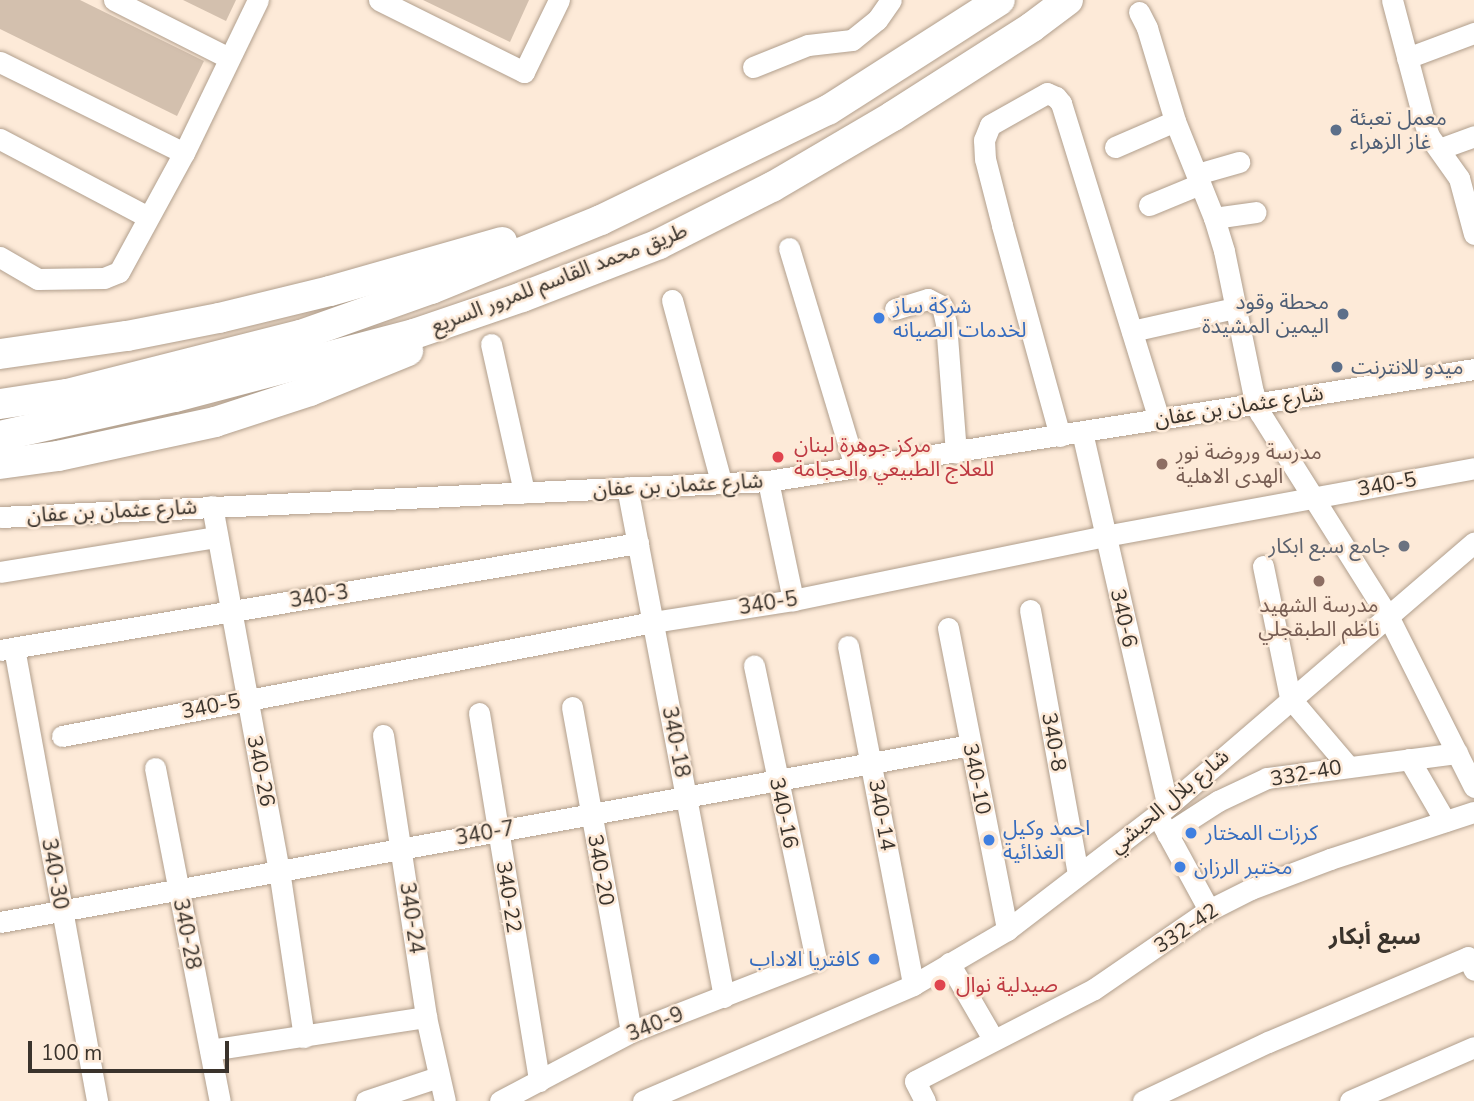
<!DOCTYPE html>
<html>
<head>
<meta charset="utf-8">
<style>
  body { margin:0 }
  #map { position:relative; width:1474px; height:1101px; overflow:hidden; background:#fdead8; font-family:"Nunito Sans","Noto Sans Arabic",sans-serif }
  div>[style] { position:absolute }
  .building>* { inset:0; background:#d3c0ae }
  .roads { filter:drop-shadow(0 0 2px #b19f8d) drop-shadow(0 0 2px #b19f8d) }
  .minor>* { height:21px; margin:-10.5px; padding:0 10.5px; transform-origin:10.5px; border-radius:10.5px; background:#fff }
  .highway>* { height:30px; margin:-15px; padding:0 15px; transform-origin:15px; border-radius:15px; background:#fff }
  .dots>* { width:19px; height:19px; translate:-50% -50%; box-sizing:border-box; border:4px solid #fdead8; border-radius:50% }
  span { translate:-50% -50%; white-space:nowrap; text-align:center; line-height:1.15; -webkit-text-stroke:5px #fdead8; paint-order:stroke }
  .service-label { font-size:21px; color:#4e5e75 }
  .left { translate:0 -50%; text-align:left }
  .right { translate:-100% -50%; text-align:right }
  .street-label { font-size:21px; color:#3a332c }
  .shop-label { font-size:21px; color:#366cbe }
  .health-label { font-size:21px; color:#be3a42 }
  .education-label { font-size:21px; color:#785e54 }
  .worship-label { font-size:21px; color:#5b616d }
  .neighbourhood-label { font-size:23px; color:#3a332c; font-weight:700 }
  .scale { position:absolute; left:28px; top:1041px; width:201px; height:32px; box-sizing:border-box; border:4px solid #3a332c; border-top:0; padding-left:9px; font-size:21px; line-height:24px; white-space:nowrap; color:#3a332c; -webkit-text-stroke:5px #fdead8; paint-order:stroke }
</style>
</head>
<body>
<div id="map">
  <div class="building">
    <i style="clip-path:polygon(0 0,80px 0,204px 61px,177px 116px,0 29px)"></i>
    <i style="clip-path:polygon(183px 0,236px 0,226px 21px)"></i>
    <i style="clip-path:polygon(423px 0,529px 0,510px 42px)"></i>
  </div>
  <div class="roads">
    <div class="minor">
      <i style="left:114px;top:0;width:129px;rotate:26.8deg"></i>
      <i style="left:379px;top:0;width:162px;rotate:26.4deg"></i>
      <i style="left:524px;top:72px;width:80px;rotate:-64.1deg"></i>
      <i style="left:1392px;top:0;width:125px;rotate:75.2deg"></i>
      <i style="left:1424px;top:121px;width:16px;rotate:72deg"></i>
      <i style="left:1429px;top:136px;width:52px;rotate:54.5deg"></i>
      <i style="left:1459px;top:178px;width:58px;rotate:75deg"></i>
      <i style="left:1139px;top:12px;width:18px;rotate:63deg"></i>
      <i style="left:1147px;top:28px;width:97px;rotate:73.2deg"></i>
      <i style="left:1175px;top:121px;width:105px;rotate:68.1deg"></i>
      <i style="left:1214px;top:218px;width:34px;rotate:73deg"></i>
      <i style="left:1224px;top:251px;width:144px;rotate:78.4deg"></i>
      <i style="left:1253px;top:392px;width:22px;rotate:72deg"></i>
      <i style="left:1260px;top:413px;width:242px;rotate:57.8deg"></i>
      <i style="left:1389px;top:618px;width:189px;rotate:63.3deg"></i>
      <i style="left:1407px;top:58px;width:72px;rotate:-20.5deg"></i>
      <i style="left:0;top:62px;width:205px;rotate:26.3deg"></i>
      <i style="left:753px;top:67px;width:59px;rotate:-21.8deg"></i>
      <i style="left:808px;top:45px;width:44px;rotate:-6.5deg"></i>
      <i style="left:852px;top:40px;width:32px;rotate:-39deg"></i>
      <i style="left:877px;top:20px;width:24px;rotate:-55deg"></i>
      <i style="left:0;top:139px;width:167px;rotate:27.8deg"></i>
      <i style="left:1115px;top:147px;width:65px;rotate:-23.4deg"></i>
      <i style="left:1439px;top:149px;width:37px;rotate:-20deg"></i>
      <i style="left:1197px;top:174px;width:44px;rotate:-15.9deg"></i>
      <i style="left:1149px;top:205px;width:55px;rotate:-22.4deg"></i>
      <i style="left:1214px;top:218px;width:42px;rotate:-8.1deg"></i>
      <i style="left:789px;top:248px;width:229px;rotate:73.2deg"></i>
      <i style="left:0;top:257px;width:44px;rotate:30.1deg"></i>
      <i style="left:38px;top:279px;width:66px;rotate:-0.9deg"></i>
      <i style="left:104px;top:278px;width:16px;rotate:-22deg"></i>
      <i style="left:119px;top:272px;width:136px;rotate:-61.4deg"></i>
      <i style="left:184px;top:153px;width:170px;rotate:-64.2deg"></i>
      <i style="left:672px;top:300px;width:188px;rotate:74.9deg"></i>
      <i style="left:895px;top:309px;width:34px;rotate:-17deg"></i>
      <i style="left:928px;top:299px;width:16px;rotate:27deg"></i>
      <i style="left:942px;top:306px;width:17px;rotate:77deg"></i>
      <i style="left:946px;top:323px;width:130px;rotate:85.6deg"></i>
      <i style="left:1132px;top:331px;width:106px;rotate:-12.6deg"></i>
      <i style="left:491px;top:344px;width:152px;rotate:77.4deg"></i>
      <i style="left:1082px;top:432px;width:381px;rotate:77.1deg"></i>
      <i style="left:1060px;top:436px;width:219px;rotate:-105.4deg"></i>
      <i style="left:1002px;top:225px;width:68px;rotate:-104.4deg"></i>
      <i style="left:985px;top:159px;width:19px;rotate:-93deg"></i>
      <i style="left:984px;top:140px;width:16px;rotate:-68deg"></i>
      <i style="left:990px;top:125px;width:65px;rotate:-29.3deg"></i>
      <i style="left:1047px;top:93px;width:10px;rotate:24deg"></i>
      <i style="left:1056px;top:97px;width:8px;rotate:50deg"></i>
      <i style="left:1061px;top:103px;width:331px;rotate:72.8deg"></i>
      <i style="left:768px;top:481px;width:122px;rotate:78.1deg"></i>
      <i style="left:627px;top:487px;width:519px;rotate:79.23deg"></i>
      <i style="left:212px;top:506px;width:370px;rotate:79.6deg"></i>
      <i style="left:279px;top:870px;width:169px;rotate:81.5deg"></i>
      <i style="left:0;top:517px;width:769px;rotate:-2.68deg"></i>
      <i style="left:768px;top:481px;width:715px;rotate:-9.01deg"></i>
      <i style="left:1263px;top:566px;width:135px;rotate:78.4deg"></i>
      <i style="left:1290px;top:698px;width:88px;rotate:49.6deg"></i>
      <i style="left:0;top:572px;width:220px;rotate:-9.2deg"></i>
      <i style="left:1030px;top:610px;width:269px;rotate:79.7deg"></i>
      <i style="left:948px;top:628px;width:308px;rotate:78.9deg"></i>
      <i style="left:848px;top:646px;width:345px;rotate:79.1deg"></i>
      <i style="left:14px;top:648px;width:461px;rotate:79.6deg"></i>
      <i style="left:0;top:650px;width:647px;rotate:-9.52deg"></i>
      <i style="left:572px;top:707px;width:330px;rotate:79.7deg"></i>
      <i style="left:479px;top:713px;width:373px;rotate:80.7deg"></i>
      <i style="left:383px;top:735px;width:285px;rotate:81.3deg"></i>
      <i style="left:426px;top:1017px;width:86px;rotate:77.3deg"></i>
      <i style="left:62px;top:736px;width:602px;rotate:-10.92deg"></i>
      <i style="left:653px;top:622px;width:142px;rotate:-8.9deg"></i>
      <i style="left:793px;top:600px;width:318px;rotate:-11.6deg"></i>
      <i style="left:1105px;top:536px;width:375px;rotate:-10.4deg"></i>
      <i style="left:1409px;top:759px;width:72px;rotate:59.9deg"></i>
      <i style="left:155px;top:768px;width:339px;rotate:79deg"></i>
      <i style="left:1161px;top:822px;width:100px;rotate:61.4deg"></i>
      <i style="left:1167px;top:834px;width:61px;rotate:-32.9deg"></i>
      <i style="left:1218px;top:801px;width:54px;rotate:-25.1deg"></i>
      <i style="left:1267px;top:778px;width:192px;rotate:-7.5deg"></i>
      <i style="left:0;top:922px;width:986px;rotate:-10.34deg"></i>
      <i style="left:949px;top:963px;width:88px;rotate:59.9deg"></i>
      <i style="left:210px;top:1050px;width:219px;rotate:-8.7deg"></i>
      <i style="left:366px;top:1101px;width:76px;rotate:-18.4deg"></i>
      <i style="left:500px;top:1101px;width:148px;rotate:-27.8deg"></i>
      <i style="left:631px;top:1032px;width:199px;rotate:-21.3deg"></i>
      <i style="left:816px;top:960px;width:301px;rotate:-101.9deg"></i>
      <i style="left:643px;top:1101px;width:294px;rotate:-23.2deg"></i>
      <i style="left:913px;top:985px;width:109px;rotate:-30.3deg"></i>
      <i style="left:1007px;top:930px;width:189px;rotate:-37.5deg"></i>
      <i style="left:1157px;top:815px;width:418px;rotate:-40.7deg"></i>
      <i style="left:925px;top:1101px;width:22px;rotate:-117deg"></i>
      <i style="left:915px;top:1081px;width:201px;rotate:-27.2deg"></i>
      <i style="left:1094px;top:989px;width:140px;rotate:-34.5deg"></i>
      <i style="left:1209px;top:910px;width:47px;rotate:-26.6deg"></i>
      <i style="left:1251px;top:889px;width:85px;rotate:-20.8deg"></i>
      <i style="left:1330px;top:859px;width:151px;rotate:-18.1deg"></i>
      <i style="left:1143px;top:1101px;width:138px;rotate:-25.3deg"></i>
      <i style="left:1268px;top:1042px;width:217px;rotate:-23deg"></i>
      <i style="left:1468px;top:957px;width:14px;rotate:65deg"></i>
      <i style="left:1350px;top:1101px;width:135px;rotate:-23.5deg"></i>
    </div>
    <div class="highway">
      <i style="left:0;top:354px;width:128px;rotate:-8.1deg"></i>
      <i style="left:127px;top:336px;width:94px;rotate:-11.1deg"></i>
      <i style="left:219px;top:318px;width:114px;rotate:-13.7deg"></i>
      <i style="left:330px;top:291px;width:179px;rotate:-15.9deg"></i>
      <i style="left:0;top:404px;width:68px;rotate:-8.5deg"></i>
      <i style="left:67px;top:394px;width:241px;rotate:-14.2deg"></i>
      <i style="left:301px;top:335px;width:138px;rotate:-19.5deg"></i>
      <i style="left:431px;top:289px;width:183px;rotate:-22.1deg"></i>
      <i style="left:601px;top:220px;width:252px;rotate:-25.9deg"></i>
      <i style="left:828px;top:110px;width:204px;rotate:-32.6deg"></i>
      <i style="left:0;top:436px;width:179px;rotate:-12.6deg"></i>
      <i style="left:175px;top:397px;width:247px;rotate:-14.8deg"></i>
      <i style="left:414px;top:334px;width:114px;rotate:-18.9deg"></i>
      <i style="left:522px;top:297px;width:147px;rotate:-21.1deg"></i>
      <i style="left:659px;top:244px;width:127px;rotate:-26.8deg"></i>
      <i style="left:772px;top:187px;width:140px;rotate:-30.4deg"></i>
      <i style="left:893px;top:116px;width:165px;rotate:-32.6deg"></i>
      <i style="left:1032px;top:27px;width:45px;rotate:-36.9deg"></i>
      <i style="left:0;top:464px;width:59px;rotate:-7.9deg"></i>
      <i style="left:58px;top:456px;width:161px;rotate:-12.2deg"></i>
      <i style="left:215px;top:422px;width:100px;rotate:-18.1deg"></i>
      <i style="left:310px;top:391px;width:106px;rotate:-22.2deg"></i>
    </div>
  </div>
  <div class="dots">
    <i style="left:1336px;top:130px;background:#5c6f8a"></i>
    <i style="left:1343px;top:314px;background:#5c6f8a"></i>
    <i style="left:879px;top:318px;background:#3f7fe0"></i>
    <i style="left:1337px;top:367px;background:#5c6f8a"></i>
    <i style="left:778px;top:457px;background:#e0444e"></i>
    <i style="left:1162px;top:464px;background:#8d6e63"></i>
    <i style="left:1404px;top:546px;background:#6b7280"></i>
    <i style="left:1319px;top:581px;background:#8d6e63"></i>
    <i style="left:1191px;top:833px;background:#3f7fe0"></i>
    <i style="left:989px;top:840px;background:#3f7fe0"></i>
    <i style="left:1180px;top:867px;background:#3f7fe0"></i>
    <i style="left:874px;top:959px;background:#3f7fe0"></i>
    <i style="left:940px;top:985px;background:#e0444e"></i>
  </div>
  <div class="service-label">
    <span class="left" style="left:1350px;top:130px">معمل تعبئة<br>غاز الزهراء</span>
    <span class="right" style="left:1329px;top:314px">محطة وقود<br>اليمين المشيدة</span>
    <span class="left" style="left:1351px;top:367px">ميدو للانترنت</span>
  </div>
  <div class="street-label">
    <span style="left:559px;top:278px;rotate:-21deg">طريق محمد القاسم للمرور السريع</span>
    <span style="left:1239px;top:406px;rotate:-9deg">شارع عثمان بن عفان</span>
    <span style="left:1387px;top:484px;rotate:-10deg">340-5</span>
    <span style="left:678px;top:485px;rotate:-3deg">شارع عثمان بن عفان</span>
    <span style="left:112px;top:511px;rotate:-3deg">شارع عثمان بن عفان</span>
    <span style="left:319px;top:596px;rotate:-9deg">340-3</span>
    <span style="left:768px;top:603px;rotate:-9deg">340-5</span>
    <span style="left:1124px;top:618px;rotate:77deg">340-6</span>
    <span style="left:211px;top:706px;rotate:-11deg">340-5</span>
    <span style="left:676px;top:742px;rotate:79deg">340-18</span>
    <span style="left:1054px;top:742px;rotate:80deg">340-8</span>
    <span style="left:261px;top:771px;rotate:79deg">340-26</span>
    <span style="left:1306px;top:773px;rotate:-10deg">332-40</span>
    <span style="left:977px;top:779px;rotate:79deg">340-10</span>
    <span style="left:1169px;top:801px;rotate:-40deg">شارع بلال الحبشي</span>
    <span style="left:784px;top:813px;rotate:78deg">340-16</span>
    <span style="left:882px;top:815px;rotate:80deg">340-14</span>
    <span style="left:485px;top:833px;rotate:-10deg">340-7</span>
    <span style="left:601px;top:870px;rotate:80deg">340-20</span>
    <span style="left:55px;top:874px;rotate:80deg">340-30</span>
    <span style="left:509px;top:897px;rotate:81deg">340-22</span>
    <span style="left:412px;top:918px;rotate:82deg">340-24</span>
    <span style="left:1186px;top:928px;rotate:-34deg">332-42</span>
    <span style="left:187px;top:934px;rotate:79deg">340-28</span>
    <span style="left:655px;top:1024px;rotate:-22deg">340-9</span>
  </div>
  <div class="shop-label">
    <span class="left" style="left:893px;top:318px">شركة ساز<br>لخدمات الصيانه</span>
    <span class="left" style="left:1003px;top:840px">احمد وكيل<br>الغذائية</span>
    <span class="left" style="left:1205px;top:833px">كرزات المختار</span>
    <span class="left" style="left:1194px;top:867px">مختبر الرزان</span>
    <span class="right" style="left:860px;top:959px">كافتريا الاداب</span>
  </div>
  <div class="health-label">
    <span class="left" style="left:794px;top:457px">مركز جوهرة لبنان<br>للعلاج الطبيعي والحجامة</span>
    <span class="left" style="left:956px;top:985px">صيدلية نوال</span>
  </div>
  <div class="education-label">
    <span class="left" style="left:1176px;top:464px">مدرسة وروضة نور<br>الهدى الاهلية</span>
    <span style="left:1319px;top:617px">مدرسة الشهيد<br>ناظم الطبقجلي</span>
  </div>
  <div class="worship-label">
    <span class="right" style="left:1390px;top:546px">جامع سبع ابكار</span>
  </div>
  <div class="neighbourhood-label">
    <span style="left:1375px;top:937px">سبع أبكار</span>
  </div>
  <div class="scale">100 m</div>
</div>
</body>
</html>
